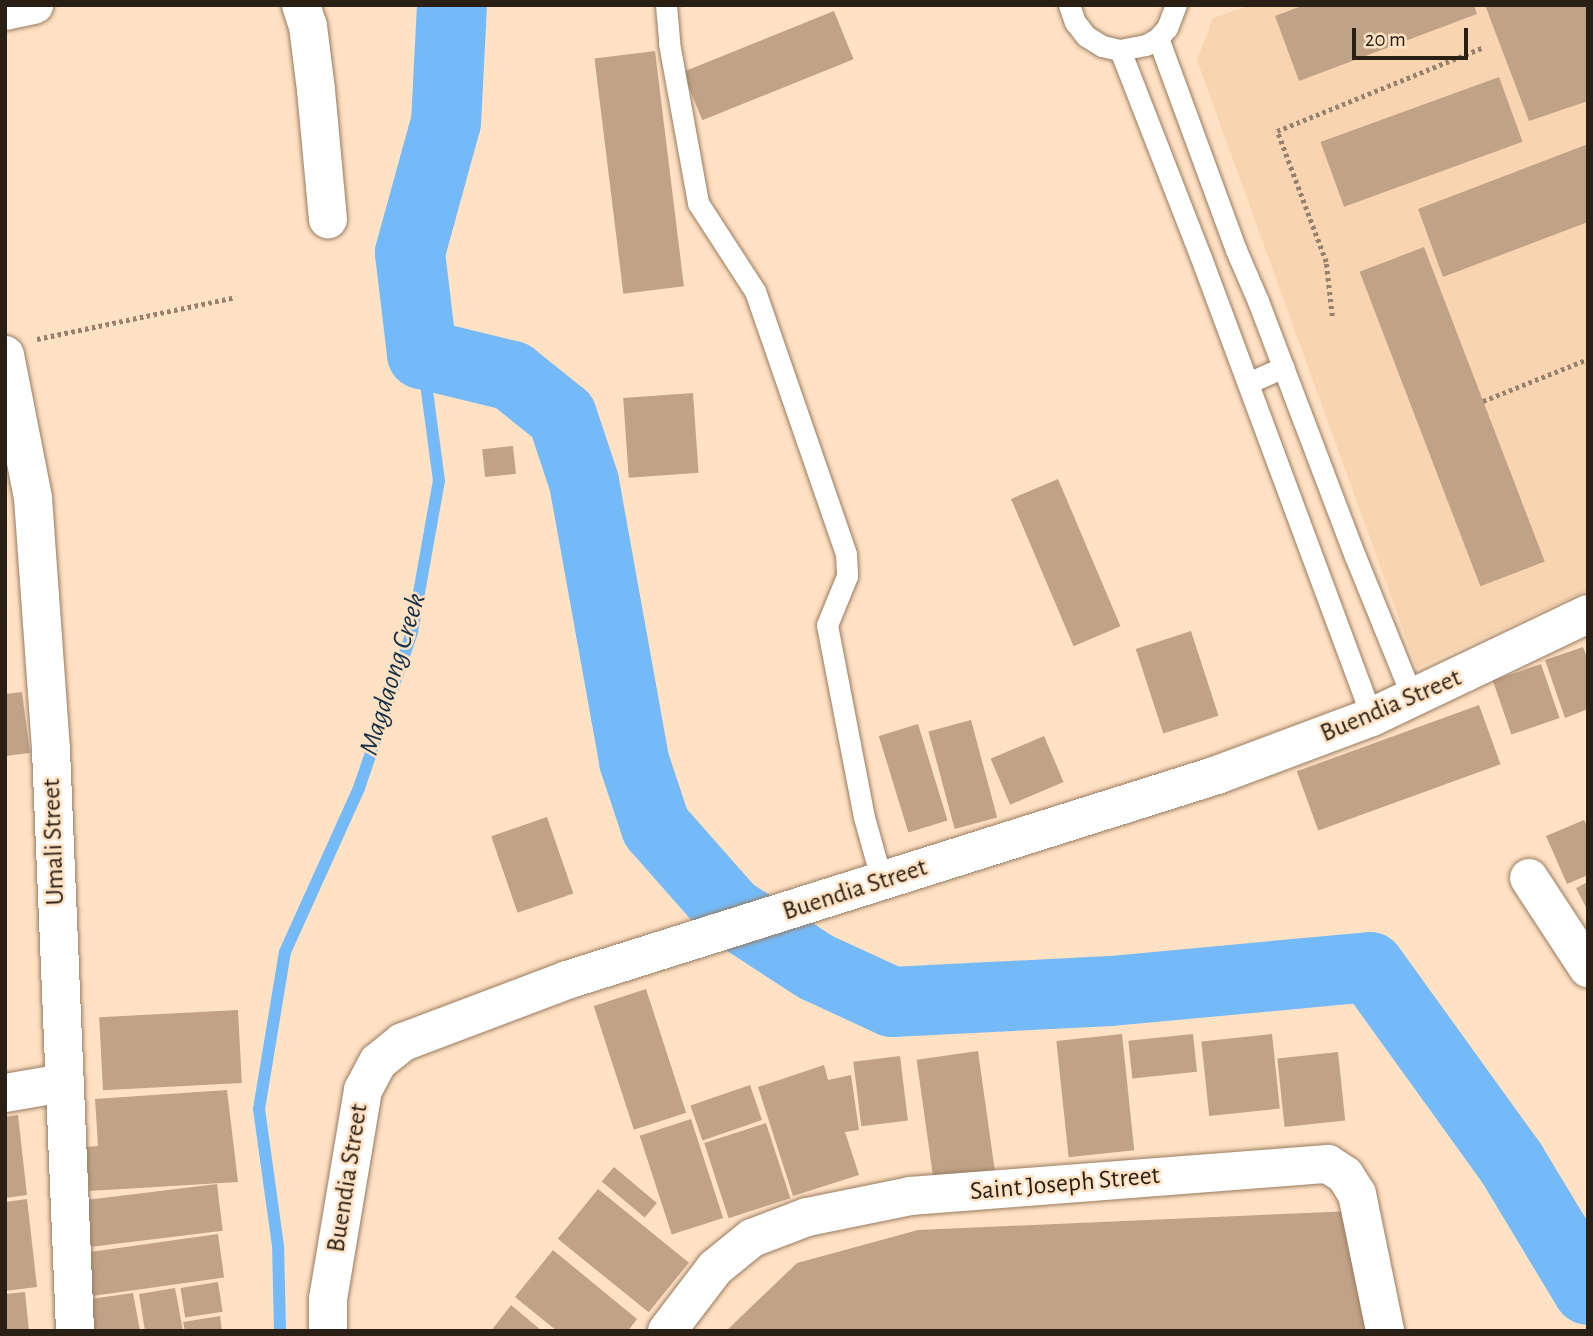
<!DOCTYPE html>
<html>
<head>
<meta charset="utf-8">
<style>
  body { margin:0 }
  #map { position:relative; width:1593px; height:1336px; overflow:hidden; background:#ffe1c3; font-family:"Alegreya Sans",sans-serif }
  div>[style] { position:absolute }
  .built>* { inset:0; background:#f8d4b1 }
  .stream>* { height:12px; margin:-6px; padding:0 6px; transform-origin:6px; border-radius:6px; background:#74baf8 }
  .river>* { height:70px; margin:-35px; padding:0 35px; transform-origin:35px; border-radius:35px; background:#74baf8 }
  .building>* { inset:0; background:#c0a387; transform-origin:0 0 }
  .path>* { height:4.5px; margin-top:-2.25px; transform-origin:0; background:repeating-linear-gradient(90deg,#95816c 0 3.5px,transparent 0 7px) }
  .roads { filter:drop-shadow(0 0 2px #987c61) drop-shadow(0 0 2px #987c61) }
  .service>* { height:21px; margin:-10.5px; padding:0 10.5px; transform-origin:10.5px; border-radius:10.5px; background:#fff }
  .minor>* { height:38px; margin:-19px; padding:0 19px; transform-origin:19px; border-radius:19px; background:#fff }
  .tertiary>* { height:38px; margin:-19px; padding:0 19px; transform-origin:19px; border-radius:19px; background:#fff }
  span { translate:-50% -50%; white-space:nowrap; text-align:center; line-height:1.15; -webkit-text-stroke:5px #ffe1c3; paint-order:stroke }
  .street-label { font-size:26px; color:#291f14 }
  .water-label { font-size:28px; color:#123049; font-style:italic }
  .frame { position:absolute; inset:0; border:7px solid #291f14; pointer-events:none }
  .scale { position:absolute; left:1352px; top:28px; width:116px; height:32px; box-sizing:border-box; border:4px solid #291f14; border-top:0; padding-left:9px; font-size:21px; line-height:24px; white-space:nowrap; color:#291f14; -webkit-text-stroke:5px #ffe1c3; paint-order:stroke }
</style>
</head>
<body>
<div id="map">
  <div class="built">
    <i style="clip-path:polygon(1250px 5px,1588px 5px,1588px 590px,1417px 668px,1197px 60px,1213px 18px)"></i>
  </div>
  <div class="stream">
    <i style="left:280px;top:1331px;width:85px;rotate:-91.3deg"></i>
    <i style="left:278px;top:1246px;width:138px;rotate:-97.9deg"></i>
    <i style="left:259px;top:1109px;width:159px;rotate:-80.6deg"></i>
    <i style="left:285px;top:952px;width:180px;rotate:-65.7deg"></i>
    <i style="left:359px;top:788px;width:165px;rotate:-71.2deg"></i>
    <i style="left:412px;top:632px;width:153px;rotate:-79.9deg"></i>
    <i style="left:439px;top:481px;width:128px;rotate:-97.6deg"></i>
  </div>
  <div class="river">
    <i style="left:452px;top:5px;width:117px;rotate:92.9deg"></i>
    <i style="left:446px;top:122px;width:136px;rotate:105.4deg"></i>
    <i style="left:410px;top:253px;width:102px;rotate:83.2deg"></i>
    <i style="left:422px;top:354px;width:93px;rotate:13.7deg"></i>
    <i style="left:512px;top:376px;width:64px;rotate:38.7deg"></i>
    <i style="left:562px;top:416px;width:70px;rotate:71.6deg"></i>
    <i style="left:584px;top:482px;width:283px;rotate:79.8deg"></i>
    <i style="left:634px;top:761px;width:70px;rotate:71.6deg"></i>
    <i style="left:656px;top:827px;width:112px;rotate:48.6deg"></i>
    <i style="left:730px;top:911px;width:103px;rotate:33.1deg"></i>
    <i style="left:816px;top:967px;width:84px;rotate:24.7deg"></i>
    <i style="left:892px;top:1002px;width:219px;rotate:-2.9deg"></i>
    <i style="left:1111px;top:991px;width:260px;rotate:-5.3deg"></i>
    <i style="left:1370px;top:967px;width:243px;rotate:54.2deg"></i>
    <i style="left:1512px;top:1164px;width:147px;rotate:58.9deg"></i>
  </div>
  <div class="building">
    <i style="clip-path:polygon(1304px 5px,1474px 5px,1477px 14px,1299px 81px,1275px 16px)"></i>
    <i style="clip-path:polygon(1485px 5px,1588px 5px,1588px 101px,1529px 121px)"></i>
    <i style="left:834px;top:11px;width:52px;height:163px;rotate:68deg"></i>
    <i style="left:655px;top:51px;width:237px;height:61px;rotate:83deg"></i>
    <i style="left:1499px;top:77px;width:69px;height:190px;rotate:70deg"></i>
    <i style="clip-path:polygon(1588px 144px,1588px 222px,1443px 277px,1418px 209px)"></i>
    <i style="left:1424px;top:247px;width:337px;height:69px;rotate:69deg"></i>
    <i style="left:693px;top:393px;width:80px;height:70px;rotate:86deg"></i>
    <i style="left:513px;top:446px;width:28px;height:31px;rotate:84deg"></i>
    <i style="left:1058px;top:479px;width:160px;height:51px;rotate:67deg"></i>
    <i style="left:1191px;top:631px;width:89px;height:58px;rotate:72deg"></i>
    <i style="clip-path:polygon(1583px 647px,1588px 660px,1588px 709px,1565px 718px,1545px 660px)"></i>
    <i style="left:1541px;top:664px;width:57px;height:51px;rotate:71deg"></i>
    <i style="clip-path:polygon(22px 692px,30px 753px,5px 756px,5px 694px)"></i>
    <i style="left:1479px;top:705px;width:63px;height:194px;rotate:70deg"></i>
    <i style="left:971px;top:720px;width:101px;height:44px;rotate:75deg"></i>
    <i style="left:918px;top:724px;width:101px;height:41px;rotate:73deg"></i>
    <i style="left:1044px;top:736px;width:50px;height:58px;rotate:67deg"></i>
    <i style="left:547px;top:817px;width:81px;height:59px;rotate:71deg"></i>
    <i style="clip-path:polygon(1584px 820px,1588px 827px,1588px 875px,1567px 884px,1546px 836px)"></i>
    <i style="clip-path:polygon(1588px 882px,1588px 911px,1576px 888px)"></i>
    <i style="left:646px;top:989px;width:130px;height:55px;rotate:72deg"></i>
    <i style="left:238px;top:1010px;width:73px;height:139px;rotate:87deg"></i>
    <i style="left:1122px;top:1034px;width:117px;height:66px;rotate:84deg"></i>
    <i style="left:1193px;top:1034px;width:38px;height:65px;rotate:84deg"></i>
    <i style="left:1272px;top:1034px;width:75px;height:71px;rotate:84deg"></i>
    <i style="left:978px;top:1051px;width:121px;height:62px;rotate:82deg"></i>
    <i style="left:1338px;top:1052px;width:69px;height:61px;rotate:84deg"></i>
    <i style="left:900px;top:1056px;width:65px;height:47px;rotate:83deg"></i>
    <i style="clip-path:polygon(824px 1065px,828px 1080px,851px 1075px,859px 1130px,845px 1132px,859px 1175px,793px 1196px,758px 1087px)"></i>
    <i style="left:750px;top:1085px;width:37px;height:63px;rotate:71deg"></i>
    <i style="clip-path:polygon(227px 1090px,238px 1182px,89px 1191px,86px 1147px,98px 1146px,95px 1099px)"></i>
    <i style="clip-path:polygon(18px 1115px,27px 1195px,5px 1198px,5px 1117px)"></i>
    <i style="left:691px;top:1119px;width:104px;height:54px;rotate:72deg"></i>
    <i style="left:766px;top:1123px;width:79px;height:65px;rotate:72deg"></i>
    <i style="left:614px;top:1167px;width:56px;height:19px;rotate:40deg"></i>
    <i style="left:217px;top:1184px;width:47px;height:138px;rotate:83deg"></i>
    <i style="left:598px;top:1189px;width:117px;height:64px;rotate:39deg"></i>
    <i style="clip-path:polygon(27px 1199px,37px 1287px,5px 1291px,5px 1202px)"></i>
    <i style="clip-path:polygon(1352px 1211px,1372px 1331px,726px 1331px,797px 1263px,918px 1230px)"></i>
    <i style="left:218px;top:1234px;width:44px;height:142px;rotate:82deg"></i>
    <i style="clip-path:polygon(553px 1250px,637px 1319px,628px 1331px,557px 1331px,515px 1297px)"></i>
    <i style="left:218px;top:1282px;width:30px;height:38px;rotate:81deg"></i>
    <i style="clip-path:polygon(175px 1288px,183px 1331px,145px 1331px,139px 1294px)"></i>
    <i style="clip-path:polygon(25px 1292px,29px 1331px,5px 1331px,5px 1294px)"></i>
    <i style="clip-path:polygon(133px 1293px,140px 1331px,81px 1331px,76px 1301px)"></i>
    <i style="clip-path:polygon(511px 1305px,542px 1331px,491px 1331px)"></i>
    <i style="clip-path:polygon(220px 1316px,222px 1331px,185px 1331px,183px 1322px)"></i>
  </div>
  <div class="path">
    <i style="left:1332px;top:316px;width:54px;rotate:-96.3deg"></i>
    <i style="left:1326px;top:262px;width:140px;rotate:-110.5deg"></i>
    <i style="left:1277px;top:131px;width:223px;rotate:-22.1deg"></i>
    <i style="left:37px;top:339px;width:203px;rotate:-11.9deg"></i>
    <i style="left:1483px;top:401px;width:113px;rotate:-21.8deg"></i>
  </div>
  <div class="roads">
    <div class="service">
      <i style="left:666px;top:5px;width:38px;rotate:85deg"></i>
      <i style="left:669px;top:43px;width:163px;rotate:79.7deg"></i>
      <i style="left:698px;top:203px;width:105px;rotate:57.1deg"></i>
      <i style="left:755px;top:291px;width:278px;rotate:70.9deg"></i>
      <i style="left:846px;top:554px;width:22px;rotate:87deg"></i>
      <i style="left:847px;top:576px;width:53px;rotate:112.2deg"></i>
      <i style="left:827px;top:625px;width:196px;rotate:79.1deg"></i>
      <i style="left:864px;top:817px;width:67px;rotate:74.5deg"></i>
      <i style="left:1069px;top:5px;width:18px;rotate:71deg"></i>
      <i style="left:1075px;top:22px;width:18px;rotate:52deg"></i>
      <i style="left:1086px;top:36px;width:19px;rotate:32deg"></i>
      <i style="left:1102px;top:46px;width:18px;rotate:13deg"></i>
      <i style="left:1120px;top:50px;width:26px;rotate:-11deg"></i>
      <i style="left:1146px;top:45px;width:14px;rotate:-30deg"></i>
      <i style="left:1158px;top:38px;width:13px;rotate:-48deg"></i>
      <i style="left:1167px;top:28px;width:25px;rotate:-69deg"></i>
      <i style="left:1158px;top:38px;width:226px;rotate:69.8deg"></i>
      <i style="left:1236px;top:250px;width:56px;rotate:66.7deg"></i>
      <i style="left:1258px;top:301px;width:273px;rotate:69.2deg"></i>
      <i style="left:1355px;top:556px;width:154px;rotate:67.9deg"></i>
      <i style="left:1120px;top:50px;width:220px;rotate:68.7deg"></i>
      <i style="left:1200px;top:255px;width:493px;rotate:69.6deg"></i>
      <i style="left:1248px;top:383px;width:39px;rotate:-24deg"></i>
    </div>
    <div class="minor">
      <i style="left:301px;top:5px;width:22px;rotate:72deg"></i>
      <i style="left:308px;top:26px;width:64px;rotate:82.9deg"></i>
      <i style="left:316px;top:90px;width:130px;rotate:84.7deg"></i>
      <i style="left:5px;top:11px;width:30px;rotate:-12deg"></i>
      <i style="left:5px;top:355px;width:146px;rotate:78.9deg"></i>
      <i style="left:33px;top:498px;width:253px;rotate:85.9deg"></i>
      <i style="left:51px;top:750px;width:581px;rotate:87.63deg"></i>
      <i style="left:1529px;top:878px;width:108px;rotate:56.8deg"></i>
      <i style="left:5px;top:1093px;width:59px;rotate:-9.8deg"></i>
      <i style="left:667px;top:1331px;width:79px;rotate:-52.7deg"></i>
      <i style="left:715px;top:1268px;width:48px;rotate:-39deg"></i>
      <i style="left:752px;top:1238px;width:59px;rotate:-20.9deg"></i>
      <i style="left:807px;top:1217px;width:105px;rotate:-11.5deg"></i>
      <i style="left:910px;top:1196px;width:419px;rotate:-4.4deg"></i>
      <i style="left:1328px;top:1164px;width:20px;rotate:33deg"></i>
      <i style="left:1345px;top:1175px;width:22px;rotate:58deg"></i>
      <i style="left:1357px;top:1194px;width:140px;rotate:78.4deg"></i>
    </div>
    <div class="tertiary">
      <i style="left:328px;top:1331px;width:32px;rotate:-90deg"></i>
      <i style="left:328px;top:1299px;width:212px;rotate:-80.5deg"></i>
      <i style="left:363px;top:1090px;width:32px;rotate:-62deg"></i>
      <i style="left:378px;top:1062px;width:32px;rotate:-39deg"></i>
      <i style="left:403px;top:1042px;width:175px;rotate:-20.7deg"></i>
      <i style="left:567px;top:980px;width:682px;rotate:-17.5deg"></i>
      <i style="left:1217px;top:775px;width:165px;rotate:-20.5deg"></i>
      <i style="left:1372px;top:717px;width:239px;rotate:-25.5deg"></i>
    </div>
  </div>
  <div class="street-label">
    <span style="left:1391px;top:706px;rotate:-23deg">Buendia Street</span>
    <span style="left:54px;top:842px;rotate:-92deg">Umali Street</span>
    <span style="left:855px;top:890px;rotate:-18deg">Buendia Street</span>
    <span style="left:348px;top:1178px;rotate:-81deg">Buendia Street</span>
    <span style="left:1065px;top:1184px;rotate:-5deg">Saint Joseph Street</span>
  </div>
  <div class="water-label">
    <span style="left:393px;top:674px;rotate:-73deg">Magdaong Creek</span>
  </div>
  <div class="frame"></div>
  <div class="scale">20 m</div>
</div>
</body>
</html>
